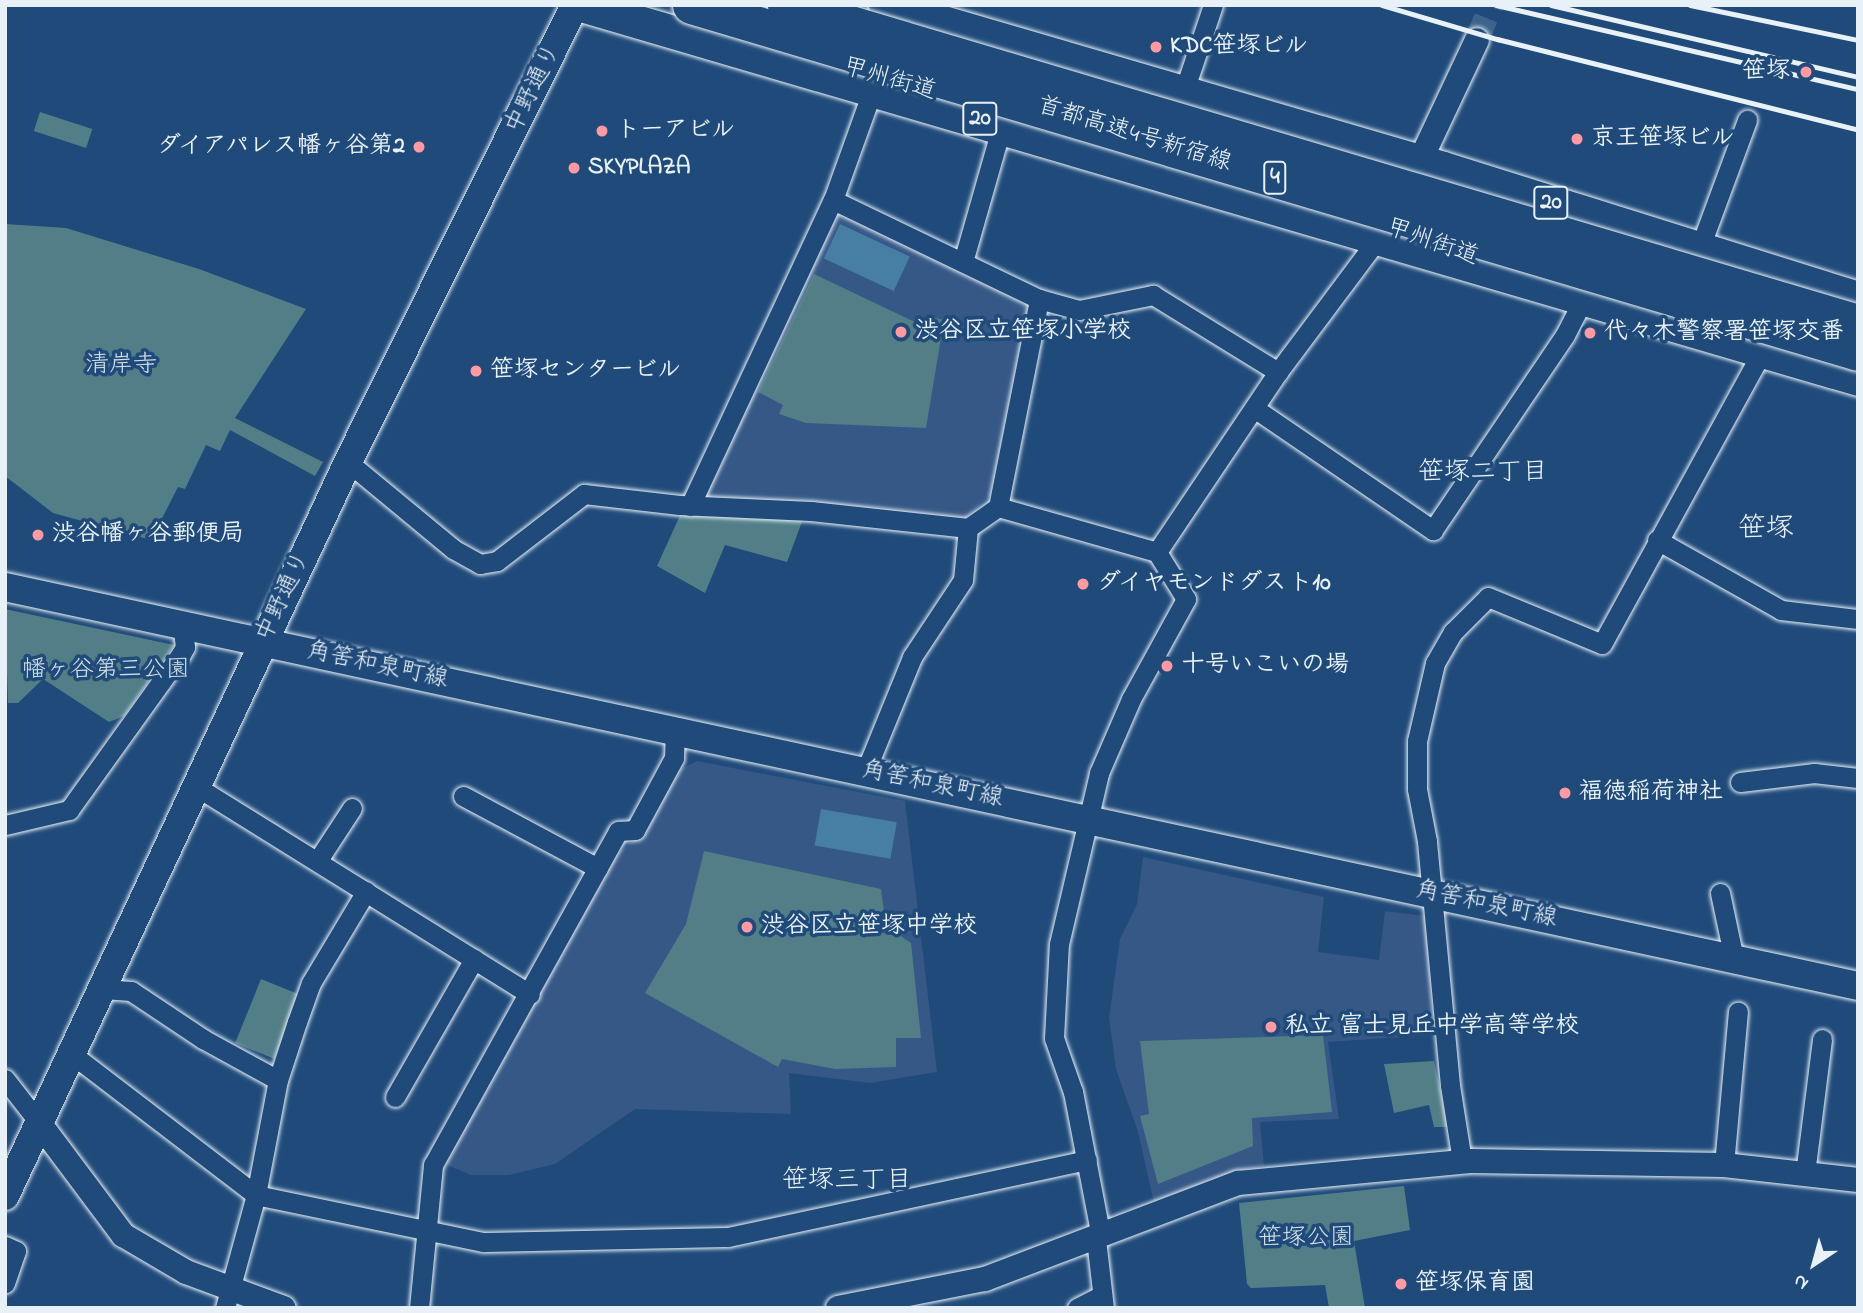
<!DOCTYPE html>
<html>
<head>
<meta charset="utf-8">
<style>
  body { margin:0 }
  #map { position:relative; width:1863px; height:1313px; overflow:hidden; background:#1f4a7a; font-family:"Indie Flower","Klee One",sans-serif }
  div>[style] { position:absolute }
  .built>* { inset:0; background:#355887 }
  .green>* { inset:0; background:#517e87; transform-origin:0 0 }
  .water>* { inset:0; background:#477ea4; transform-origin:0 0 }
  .tertiary-tunnel>* { height:24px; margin-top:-12px; transform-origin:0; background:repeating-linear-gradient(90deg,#3d638d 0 24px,transparent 0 36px) }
  .roads { filter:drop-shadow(0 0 2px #e8f1f8) drop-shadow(0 0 2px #e8f1f8) }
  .minor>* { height:19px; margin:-9.5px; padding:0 9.5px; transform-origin:9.5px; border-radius:9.5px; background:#1f4a7a }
  .tertiary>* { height:24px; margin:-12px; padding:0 12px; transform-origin:12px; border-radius:12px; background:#1f4a7a }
  .secondary>* { height:28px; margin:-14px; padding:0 14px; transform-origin:14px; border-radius:14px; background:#1f4a7a }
  .trunk>* { height:33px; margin:-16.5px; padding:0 16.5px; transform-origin:16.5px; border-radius:16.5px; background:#1f4a7a }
  .rail>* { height:5px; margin:-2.5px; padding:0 2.5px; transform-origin:2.5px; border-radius:2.5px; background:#e8f1f8 }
  .bridges { filter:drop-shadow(0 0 2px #e8f1f8) drop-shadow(0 0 2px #e8f1f8) }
  .motorway-bridge>* { height:37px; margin:-18.5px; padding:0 18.5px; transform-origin:18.5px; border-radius:18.5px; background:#1f4a7a }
  .dots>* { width:19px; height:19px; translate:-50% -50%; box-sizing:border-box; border:4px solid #1f4a7a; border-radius:50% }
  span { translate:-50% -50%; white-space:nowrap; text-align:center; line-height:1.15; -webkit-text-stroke:7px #1f4a7a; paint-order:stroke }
  .shield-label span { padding:2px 5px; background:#1f4a7a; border:2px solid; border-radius:5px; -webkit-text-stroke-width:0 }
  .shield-label { font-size:23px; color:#e8f1f8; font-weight:700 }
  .poi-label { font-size:24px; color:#e8f1f8; font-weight:700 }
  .left { translate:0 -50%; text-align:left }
  .right { translate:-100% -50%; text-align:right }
  .street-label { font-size:24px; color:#e8f1f8 }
  .park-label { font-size:24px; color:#d1e0e7 }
  .neighbourhood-label { font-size:26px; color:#e8f1f8 }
  .quarter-label { font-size:28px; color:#e8f1f8 }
  .frame { position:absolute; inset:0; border:7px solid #e8f1f8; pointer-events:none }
  .north { position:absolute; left:1779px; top:1229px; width:70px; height:70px; -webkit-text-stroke:5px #1f4a7a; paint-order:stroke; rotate:216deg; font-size:19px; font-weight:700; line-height:28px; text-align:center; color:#e8f1f8 }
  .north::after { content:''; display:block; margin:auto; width:24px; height:32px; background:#e8f1f8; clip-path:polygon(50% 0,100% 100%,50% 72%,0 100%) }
</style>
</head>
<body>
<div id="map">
  <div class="built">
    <i style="clip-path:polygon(832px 209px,1030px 298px,991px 494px,962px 521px,701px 497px)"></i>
    <i style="clip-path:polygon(697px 761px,905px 801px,937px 1072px,870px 1083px,789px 1073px,791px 1114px,635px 1109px,555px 1164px,509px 1175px,471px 1175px,445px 1164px,611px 859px,646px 831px,675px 772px)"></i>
    <i style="clip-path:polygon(1143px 857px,1324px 897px,1318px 952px,1379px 960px,1385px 911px,1426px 916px,1433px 1035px,1328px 1042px,1339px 1119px,1260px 1122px,1264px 1166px,1236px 1171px,1154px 1203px,1138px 1132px,1116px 1069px,1109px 1018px,1120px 939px,1137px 904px)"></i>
  </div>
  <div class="green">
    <i style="left:40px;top:112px;width:55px;height:20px;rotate:18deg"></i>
    <i style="clip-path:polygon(5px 224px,66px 228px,199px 269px,306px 309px,235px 418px,323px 462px,315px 476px,230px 430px,220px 451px,206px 445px,185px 489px,178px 487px,151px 540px,53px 513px,5px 476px)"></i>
    <i style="clip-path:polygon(814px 274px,919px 324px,927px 316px,944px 320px,926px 428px,806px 423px,779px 414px,783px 405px,758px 392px)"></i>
    <i style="clip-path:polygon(682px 511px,803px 519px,787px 562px,725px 545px,705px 593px,657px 566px)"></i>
    <i style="clip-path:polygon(5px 609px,174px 645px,124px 716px,109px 722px,43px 679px,18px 703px,8px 703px)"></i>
    <i style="clip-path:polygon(704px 851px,881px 889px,886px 926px,911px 943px,921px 1038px,896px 1038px,896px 1067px,835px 1069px,782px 1059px,778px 1067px,645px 993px,686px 924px)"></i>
    <i style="left:261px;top:979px;width:42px;height:69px;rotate:22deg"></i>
    <i style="clip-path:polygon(1323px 1035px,1332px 1112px,1252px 1118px,1253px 1146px,1158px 1184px,1140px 1116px,1149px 1114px,1140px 1041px)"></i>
    <i style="clip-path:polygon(1434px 1061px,1448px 1127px,1434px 1127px,1429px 1105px,1394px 1113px,1384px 1064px)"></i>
    <i style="clip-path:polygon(1404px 1186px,1410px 1230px,1354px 1241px,1365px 1308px,1329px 1308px,1325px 1285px,1251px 1288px,1247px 1284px,1239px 1203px)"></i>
  </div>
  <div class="water">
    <i style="left:840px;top:224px;width:77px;height:38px;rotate:25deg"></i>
    <i style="left:821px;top:809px;width:77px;height:37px;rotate:10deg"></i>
  </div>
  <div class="tertiary-tunnel">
    <i style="left:1477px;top:40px;width:38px;rotate:-68deg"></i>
  </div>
  <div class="roads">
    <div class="minor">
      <i style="left:1184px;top:91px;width:91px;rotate:-71.4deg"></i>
      <i style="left:833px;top:200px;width:229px;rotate:25.7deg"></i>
      <i style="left:1039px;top:299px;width:41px;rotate:15.4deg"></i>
      <i style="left:1079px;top:310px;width:76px;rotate:-11.5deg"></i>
      <i style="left:1153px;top:295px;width:147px;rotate:31.6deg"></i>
      <i style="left:1699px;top:250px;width:139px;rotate:-69.7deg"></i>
      <i style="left:963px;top:262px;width:142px;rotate:-74.1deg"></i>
      <i style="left:1254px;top:408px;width:217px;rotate:34.3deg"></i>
      <i style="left:1433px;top:530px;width:235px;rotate:-55.9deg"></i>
      <i style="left:1565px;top:335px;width:44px;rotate:-62.9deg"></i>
      <i style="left:348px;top:462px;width:136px;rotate:39.6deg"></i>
      <i style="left:453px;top:549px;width:31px;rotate:29deg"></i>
      <i style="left:480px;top:564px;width:17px;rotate:-10deg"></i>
      <i style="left:497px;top:561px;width:110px;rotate:-37.6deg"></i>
      <i style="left:584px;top:494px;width:96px;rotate:6.6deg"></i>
      <i style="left:679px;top:505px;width:132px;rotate:2.6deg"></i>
      <i style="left:811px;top:511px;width:158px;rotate:6.2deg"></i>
      <i style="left:968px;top:528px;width:37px;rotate:-35deg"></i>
      <i style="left:998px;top:507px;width:212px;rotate:-78.8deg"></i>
      <i style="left:690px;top:506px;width:338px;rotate:-65deg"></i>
      <i style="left:833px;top:200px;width:118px;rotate:-70.2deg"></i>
      <i style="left:998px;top:507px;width:165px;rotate:15.8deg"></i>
      <i style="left:1657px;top:540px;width:142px;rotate:29.4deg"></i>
      <i style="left:1781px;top:610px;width:78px;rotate:6.7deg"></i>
      <i style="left:866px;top:770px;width:122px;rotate:-67.8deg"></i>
      <i style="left:912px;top:657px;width:92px;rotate:-56.5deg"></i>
      <i style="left:963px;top:580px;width:52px;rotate:-84.5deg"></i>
      <i style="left:1740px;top:782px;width:75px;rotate:-6.9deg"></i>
      <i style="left:1814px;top:773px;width:44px;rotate:6.5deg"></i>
      <i style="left:197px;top:787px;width:392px;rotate:31.9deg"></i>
      <i style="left:463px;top:796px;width:153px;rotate:28.1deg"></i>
      <i style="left:5px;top:825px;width:66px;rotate:-13.2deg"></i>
      <i style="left:69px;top:810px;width:192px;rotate:-54.3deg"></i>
      <i style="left:181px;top:654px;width:8px;rotate:-60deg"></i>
      <i style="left:185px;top:647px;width:23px;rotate:-97deg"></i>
      <i style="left:318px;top:860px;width:62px;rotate:-56.8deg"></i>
      <i style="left:1720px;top:893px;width:67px;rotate:78deg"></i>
      <i style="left:103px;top:989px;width:28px;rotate:4deg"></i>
      <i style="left:131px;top:991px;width:87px;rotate:33.7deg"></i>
      <i style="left:203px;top:1039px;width:85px;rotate:28.7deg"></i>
      <i style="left:73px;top:1055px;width:230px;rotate:37.4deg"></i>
      <i style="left:256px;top:1195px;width:232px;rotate:11.7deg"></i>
      <i style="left:483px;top:1242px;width:245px;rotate:-1.2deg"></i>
      <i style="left:728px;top:1237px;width:367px;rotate:-12.1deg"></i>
      <i style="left:5px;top:1079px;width:57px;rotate:52.1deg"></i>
      <i style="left:395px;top:1097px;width:159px;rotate:-60.2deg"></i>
      <i style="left:1462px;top:1161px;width:77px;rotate:-99deg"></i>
      <i style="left:1450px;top:1085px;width:245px;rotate:-95.4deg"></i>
      <i style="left:1427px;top:841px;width:53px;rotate:-100.9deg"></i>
      <i style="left:1417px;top:789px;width:48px;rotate:-90deg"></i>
      <i style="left:1417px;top:741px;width:80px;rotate:-77deg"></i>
      <i style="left:1435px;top:663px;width:36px;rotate:-60deg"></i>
      <i style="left:1453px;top:632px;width:49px;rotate:-45deg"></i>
      <i style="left:1488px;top:597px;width:123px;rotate:22.4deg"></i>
      <i style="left:1602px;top:644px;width:335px;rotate:-61.3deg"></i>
      <i style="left:1724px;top:1165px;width:154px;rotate:-84.8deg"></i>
      <i style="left:1805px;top:1174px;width:136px;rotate:-82.8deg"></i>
      <i style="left:1101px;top:1237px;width:148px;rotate:-100.9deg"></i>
      <i style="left:1073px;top:1092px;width:57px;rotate:-109.4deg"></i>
      <i style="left:1054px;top:1038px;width:94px;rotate:-87deg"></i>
      <i style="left:1059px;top:944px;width:176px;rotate:-76.8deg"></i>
      <i style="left:1099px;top:773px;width:81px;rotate:-66.6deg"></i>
      <i style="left:1131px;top:699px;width:114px;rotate:-61.2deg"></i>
      <i style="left:1186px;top:599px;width:55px;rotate:-121.7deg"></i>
      <i style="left:1157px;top:552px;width:217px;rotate:-56.1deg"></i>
      <i style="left:1278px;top:372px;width:169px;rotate:-53.2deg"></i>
      <i style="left:1096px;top:1239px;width:69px;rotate:83.4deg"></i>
      <i style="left:5px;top:1246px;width:12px;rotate:24deg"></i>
      <i style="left:16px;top:1251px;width:34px;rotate:109deg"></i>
      <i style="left:225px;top:1308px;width:117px;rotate:-74.7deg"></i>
      <i style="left:256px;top:1195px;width:117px;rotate:-79.2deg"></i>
      <i style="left:278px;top:1080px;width:61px;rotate:-71.9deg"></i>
      <i style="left:297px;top:1022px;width:41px;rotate:-70.3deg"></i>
      <i style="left:311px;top:983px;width:107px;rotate:-59.1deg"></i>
      <i style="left:419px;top:1308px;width:144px;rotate:-84.4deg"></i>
      <i style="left:433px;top:1165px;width:382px;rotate:-61deg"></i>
      <i style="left:618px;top:831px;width:17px;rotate:-3deg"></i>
      <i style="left:635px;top:830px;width:82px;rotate:-61.6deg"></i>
      <i style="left:674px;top:758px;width:28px;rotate:-88deg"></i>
      <i style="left:1077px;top:1308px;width:28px;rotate:-27deg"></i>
    </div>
    <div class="tertiary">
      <i style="left:1413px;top:176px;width:150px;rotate:-64.8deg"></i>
      <i style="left:40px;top:1124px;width:139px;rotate:53.2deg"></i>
      <i style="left:123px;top:1235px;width:73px;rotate:30.4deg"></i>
      <i style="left:186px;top:1272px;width:104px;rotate:20.2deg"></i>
      <i style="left:838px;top:1308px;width:150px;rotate:-11.2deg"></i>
      <i style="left:985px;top:1279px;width:271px;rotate:-20.8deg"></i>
      <i style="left:1238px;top:1183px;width:233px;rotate:-5.4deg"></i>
      <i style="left:1470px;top:1161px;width:254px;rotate:0.9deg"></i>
      <i style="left:1724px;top:1165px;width:135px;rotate:6.4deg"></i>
    </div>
    <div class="secondary">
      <i style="left:5px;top:587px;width:1895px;rotate:12.15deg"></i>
      <i style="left:5px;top:1196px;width:810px;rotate:-64.95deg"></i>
      <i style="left:348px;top:462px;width:510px;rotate:-63.59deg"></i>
    </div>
    <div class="trunk">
      <i style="left:581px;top:5px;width:1331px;rotate:16.32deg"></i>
      <i style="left:885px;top:5px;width:581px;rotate:16.28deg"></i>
      <i style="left:1443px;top:168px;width:435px;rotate:17.4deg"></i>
    </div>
  </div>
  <div class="rail">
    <i style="left:1382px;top:5px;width:120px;rotate:16.5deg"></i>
    <i style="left:1497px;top:39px;width:372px;rotate:14.1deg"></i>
    <i style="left:1496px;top:5px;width:372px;rotate:13.1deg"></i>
    <i style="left:1551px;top:5px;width:315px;rotate:13.2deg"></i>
    <i style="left:1690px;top:5px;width:172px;rotate:11.8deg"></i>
  </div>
  <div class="bridges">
    <div class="motorway-bridge">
      <i style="left:691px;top:5px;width:1217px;rotate:16.56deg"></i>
      <i style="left:786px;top:5px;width:1118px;rotate:16.52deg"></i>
    </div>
  </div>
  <div class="dots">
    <i style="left:1156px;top:47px;background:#ff9aa2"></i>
    <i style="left:1806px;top:72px;background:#ff9aa2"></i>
    <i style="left:602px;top:131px;background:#ff9aa2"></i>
    <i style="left:1577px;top:139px;background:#ff9aa2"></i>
    <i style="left:419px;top:147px;background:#ff9aa2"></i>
    <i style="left:574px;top:168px;background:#ff9aa2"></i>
    <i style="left:901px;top:332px;background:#ff9aa2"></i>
    <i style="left:1590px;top:333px;background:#ff9aa2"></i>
    <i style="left:476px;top:371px;background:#ff9aa2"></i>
    <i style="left:38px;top:535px;background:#ff9aa2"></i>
    <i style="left:1083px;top:584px;background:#ff9aa2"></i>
    <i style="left:1167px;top:666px;background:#ff9aa2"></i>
    <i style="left:1565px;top:793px;background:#ff9aa2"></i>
    <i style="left:747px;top:927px;background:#ff9aa2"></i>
    <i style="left:1271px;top:1027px;background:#ff9aa2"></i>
    <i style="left:1401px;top:1284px;background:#ff9aa2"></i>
  </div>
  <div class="shield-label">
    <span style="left:980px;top:119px">20</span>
    <span style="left:1275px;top:178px">4</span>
    <span style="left:1551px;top:203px">20</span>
  </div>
  <div class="poi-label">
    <span class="left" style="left:1170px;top:47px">KDC笹塚ビル</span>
    <span class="right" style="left:1790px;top:72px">笹塚</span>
    <span class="left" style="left:616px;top:131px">トーアビル</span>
    <span class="left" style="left:1591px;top:139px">京王笹塚ビル</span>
    <span class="right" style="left:405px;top:147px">ダイアパレス幡ヶ谷第2</span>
    <span class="left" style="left:588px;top:168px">SKYPLAZA</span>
    <span class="left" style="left:915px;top:332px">渋谷区立笹塚小学校</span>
    <span class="left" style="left:1604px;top:333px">代々木警察署笹塚交番</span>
    <span class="left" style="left:490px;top:371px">笹塚センタービル</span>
    <span class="left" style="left:52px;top:535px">渋谷幡ヶ谷郵便局</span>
    <span class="left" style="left:1097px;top:584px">ダイヤモンドダスト10</span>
    <span class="left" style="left:1181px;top:666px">十号いこいの場</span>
    <span class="left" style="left:1579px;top:793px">福徳稲荷神社</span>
    <span class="left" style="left:761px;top:927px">渋谷区立笹塚中学校</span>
    <span class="left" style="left:1285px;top:1027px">私立 富士見丘中学高等学校</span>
    <span class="left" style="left:1415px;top:1284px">笹塚保育園</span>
  </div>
  <div class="street-label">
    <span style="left:889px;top:80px;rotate:16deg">甲州街道</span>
    <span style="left:534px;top:89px;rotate:-64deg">中野通り</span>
    <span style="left:1134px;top:135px;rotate:17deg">首都高速4号新宿線</span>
    <span style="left:1432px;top:243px;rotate:19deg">甲州街道</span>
    <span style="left:284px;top:597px;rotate:-65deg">中野通り</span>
    <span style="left:377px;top:666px;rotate:12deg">角筈和泉町線</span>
    <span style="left:932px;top:785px;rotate:12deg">角筈和泉町線</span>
    <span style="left:1486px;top:905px;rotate:12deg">角筈和泉町線</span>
  </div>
  <div class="park-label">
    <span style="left:121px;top:366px">清岸寺</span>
    <span style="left:106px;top:671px">幡ヶ谷第三公園</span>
    <span style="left:1306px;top:1239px">笹塚公園</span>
  </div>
  <div class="neighbourhood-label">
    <span style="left:1483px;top:474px">笹塚二丁目</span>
    <span style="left:847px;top:1182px">笹塚三丁目</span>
  </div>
  <div class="quarter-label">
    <span style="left:1766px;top:530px">笹塚</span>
  </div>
  <div class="frame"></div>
  <div class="north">N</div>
</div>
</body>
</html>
